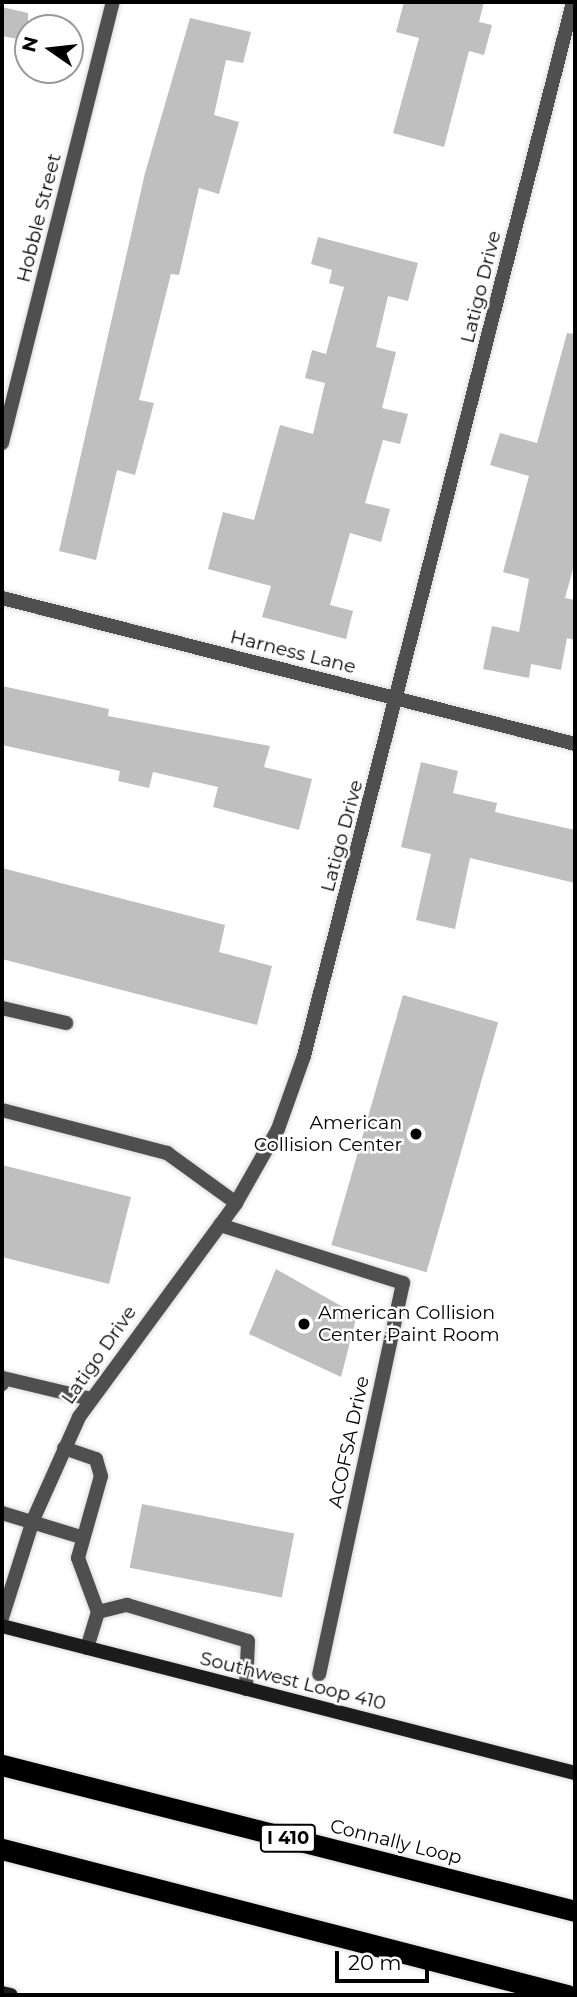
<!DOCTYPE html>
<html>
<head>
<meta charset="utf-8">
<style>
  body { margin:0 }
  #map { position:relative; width:577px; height:1997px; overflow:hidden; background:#fff; font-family:Montserrat,sans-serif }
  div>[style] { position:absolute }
  .building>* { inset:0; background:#bfbfbf; transform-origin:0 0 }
  .roads { filter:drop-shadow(0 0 2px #dbdbdb) drop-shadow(0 0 2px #dbdbdb) }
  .lane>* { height:14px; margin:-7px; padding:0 7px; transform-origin:7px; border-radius:7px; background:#4f4f4f }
  .street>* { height:14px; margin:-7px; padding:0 7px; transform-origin:7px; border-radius:7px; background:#4f4f4f }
  .secondary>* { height:14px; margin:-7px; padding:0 7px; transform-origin:7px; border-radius:7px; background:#1c1c1c }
  .highway>* { height:21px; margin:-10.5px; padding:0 10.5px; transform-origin:10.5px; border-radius:10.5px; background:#000 }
  .dots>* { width:19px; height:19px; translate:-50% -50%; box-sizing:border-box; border:4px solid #fff; border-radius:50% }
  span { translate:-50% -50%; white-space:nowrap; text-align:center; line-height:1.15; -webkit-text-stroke:5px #fff; paint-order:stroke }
  .shield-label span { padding:2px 5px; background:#fff; border:2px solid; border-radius:5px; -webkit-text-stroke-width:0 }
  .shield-label { font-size:18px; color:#000; font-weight:700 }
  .street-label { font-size:19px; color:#000 }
  .poi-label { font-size:19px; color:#000 }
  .right { translate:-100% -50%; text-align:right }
  .left { translate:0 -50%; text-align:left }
  .frame { position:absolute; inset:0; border:4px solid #000; pointer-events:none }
  .north { position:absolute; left:14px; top:14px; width:70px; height:70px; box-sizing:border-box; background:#fff; border:2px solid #999; border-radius:50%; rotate:284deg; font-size:19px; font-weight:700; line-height:28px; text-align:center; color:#000 }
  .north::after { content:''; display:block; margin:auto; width:24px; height:32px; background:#000; clip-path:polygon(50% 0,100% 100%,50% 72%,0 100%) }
  .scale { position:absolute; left:335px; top:1951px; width:94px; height:32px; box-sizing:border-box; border:4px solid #000; border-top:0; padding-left:9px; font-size:21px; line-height:24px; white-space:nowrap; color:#000; -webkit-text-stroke:5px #fff; paint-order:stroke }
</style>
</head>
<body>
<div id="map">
  <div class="building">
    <i style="clip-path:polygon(404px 2px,484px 2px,479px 22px,492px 25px,484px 55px,469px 51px,444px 147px,393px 133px,419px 38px,396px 32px)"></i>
    <i style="clip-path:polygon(2px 7px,28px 13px,28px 41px,2px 36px)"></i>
    <i style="clip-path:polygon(190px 18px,251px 32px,243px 63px,226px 60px,214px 115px,239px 122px,219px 194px,199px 188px,179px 275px,171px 274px,139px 400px,154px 403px,135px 475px,117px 470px,96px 560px,59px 551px,145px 173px)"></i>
    <i style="clip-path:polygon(318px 237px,418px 263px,408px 301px,388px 296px,376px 347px,396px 352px,382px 408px,408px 414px,400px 444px,383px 440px,365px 503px,390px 509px,381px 542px,350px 533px,330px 605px,353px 611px,346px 639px,262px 617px,271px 586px,208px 569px,223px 512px,254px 520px,280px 425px,313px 434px,325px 383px,305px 378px,312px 350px,326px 354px,344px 287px,329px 283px,332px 270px,311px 264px)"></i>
    <i style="clip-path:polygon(567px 333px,575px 334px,575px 562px,565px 598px,575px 600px,575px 640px,567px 638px,561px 670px,531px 664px,529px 678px,483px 669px,492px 626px,519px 632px,529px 579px,503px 572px,529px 476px,490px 465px,500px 433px,537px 443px)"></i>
    <i style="clip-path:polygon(2px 686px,109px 709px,108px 716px,270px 746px,264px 767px,312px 779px,299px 830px,213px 807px,218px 787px,153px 772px,149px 788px,118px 781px,120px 771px,2px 745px)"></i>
    <i style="clip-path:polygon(421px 762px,458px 771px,453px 793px,497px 803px,495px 812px,575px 830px,575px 883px,470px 858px,455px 929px,416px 920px,431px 854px,401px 847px)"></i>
    <i style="clip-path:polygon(2px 868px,225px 925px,219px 952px,272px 966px,257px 1025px,2px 959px)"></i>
    <i style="left:403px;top:995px;width:99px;height:260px;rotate:16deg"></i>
    <i style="clip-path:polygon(2px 1165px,131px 1197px,109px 1284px,2px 1257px)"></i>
    <i style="clip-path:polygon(276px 1269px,357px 1315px,341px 1377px,249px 1334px)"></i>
    <i style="left:142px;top:1504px;width:155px;height:65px;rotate:11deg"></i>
  </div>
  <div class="roads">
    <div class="lane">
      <i style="left:2px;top:1008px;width:66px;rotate:13.2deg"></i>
      <i style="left:2px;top:1110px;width:171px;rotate:14.6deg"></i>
      <i style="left:167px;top:1153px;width:85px;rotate:35.9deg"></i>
      <i style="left:220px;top:1225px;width:192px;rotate:17.6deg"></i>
      <i style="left:403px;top:1283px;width:400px;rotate:102.1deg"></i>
      <i style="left:2px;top:1384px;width:6px;rotate:-81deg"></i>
      <i style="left:3px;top:1378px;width:90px;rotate:13.4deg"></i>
      <i style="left:64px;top:1448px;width:34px;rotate:19deg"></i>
      <i style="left:96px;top:1459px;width:18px;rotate:74deg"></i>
      <i style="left:101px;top:1476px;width:85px;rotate:105.7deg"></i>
      <i style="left:78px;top:1558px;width:58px;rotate:69.7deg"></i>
      <i style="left:2px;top:1513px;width:83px;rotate:16.9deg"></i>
      <i style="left:87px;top:1648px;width:38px;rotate:-73deg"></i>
      <i style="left:98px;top:1612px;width:30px;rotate:-14deg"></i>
      <i style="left:127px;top:1605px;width:126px;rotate:16.6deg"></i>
      <i style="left:248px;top:1641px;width:48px;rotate:92.4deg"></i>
    </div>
    <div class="street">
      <i style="left:2px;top:443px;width:455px;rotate:-75.9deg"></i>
      <i style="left:2px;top:598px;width:591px;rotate:14.29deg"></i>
      <i style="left:2px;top:1618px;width:103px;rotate:-72.4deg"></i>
      <i style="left:33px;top:1520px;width:113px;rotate:-65.9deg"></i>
      <i style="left:79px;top:1417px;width:265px;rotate:-53.7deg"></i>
      <i style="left:236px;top:1203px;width:85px;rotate:-60.4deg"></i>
      <i style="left:278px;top:1129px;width:77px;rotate:-70.4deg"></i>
      <i style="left:304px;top:1056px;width:1088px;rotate:-75.68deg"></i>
    </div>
    <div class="secondary">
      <i style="left:2px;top:1626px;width:592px;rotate:14.39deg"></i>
      <i style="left:2px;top:1993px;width:9px;rotate:13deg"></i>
    </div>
    <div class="highway">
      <i style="left:2px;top:1765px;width:591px;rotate:14.29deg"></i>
      <i style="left:2px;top:1849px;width:584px;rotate:14.49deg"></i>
    </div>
  </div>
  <div class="dots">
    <i style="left:416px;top:1134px;background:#000"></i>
    <i style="left:304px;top:1324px;background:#000"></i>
  </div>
  <div class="shield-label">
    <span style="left:288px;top:1838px">I 410</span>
  </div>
  <div class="street-label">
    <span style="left:39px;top:218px;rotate:-76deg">Hobble Street</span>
    <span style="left:481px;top:287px;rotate:-76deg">Latigo Drive</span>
    <span style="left:293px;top:652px;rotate:14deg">Harness Lane</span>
    <span style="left:342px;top:836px;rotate:-75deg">Latigo Drive</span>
    <span style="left:99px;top:1355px;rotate:-55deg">Latigo Drive</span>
    <span style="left:349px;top:1442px;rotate:-78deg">ACOFSA Drive</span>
    <span style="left:293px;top:1681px;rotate:14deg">Southwest Loop 410</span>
    <span style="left:396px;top:1842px;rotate:14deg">Connally Loop</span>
  </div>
  <div class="poi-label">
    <span class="right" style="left:402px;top:1134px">American<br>Collision Center</span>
    <span class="left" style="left:318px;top:1324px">American Collision<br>Center Paint Room</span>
  </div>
  <div class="frame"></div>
  <div class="north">N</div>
  <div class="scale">20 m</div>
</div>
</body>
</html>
